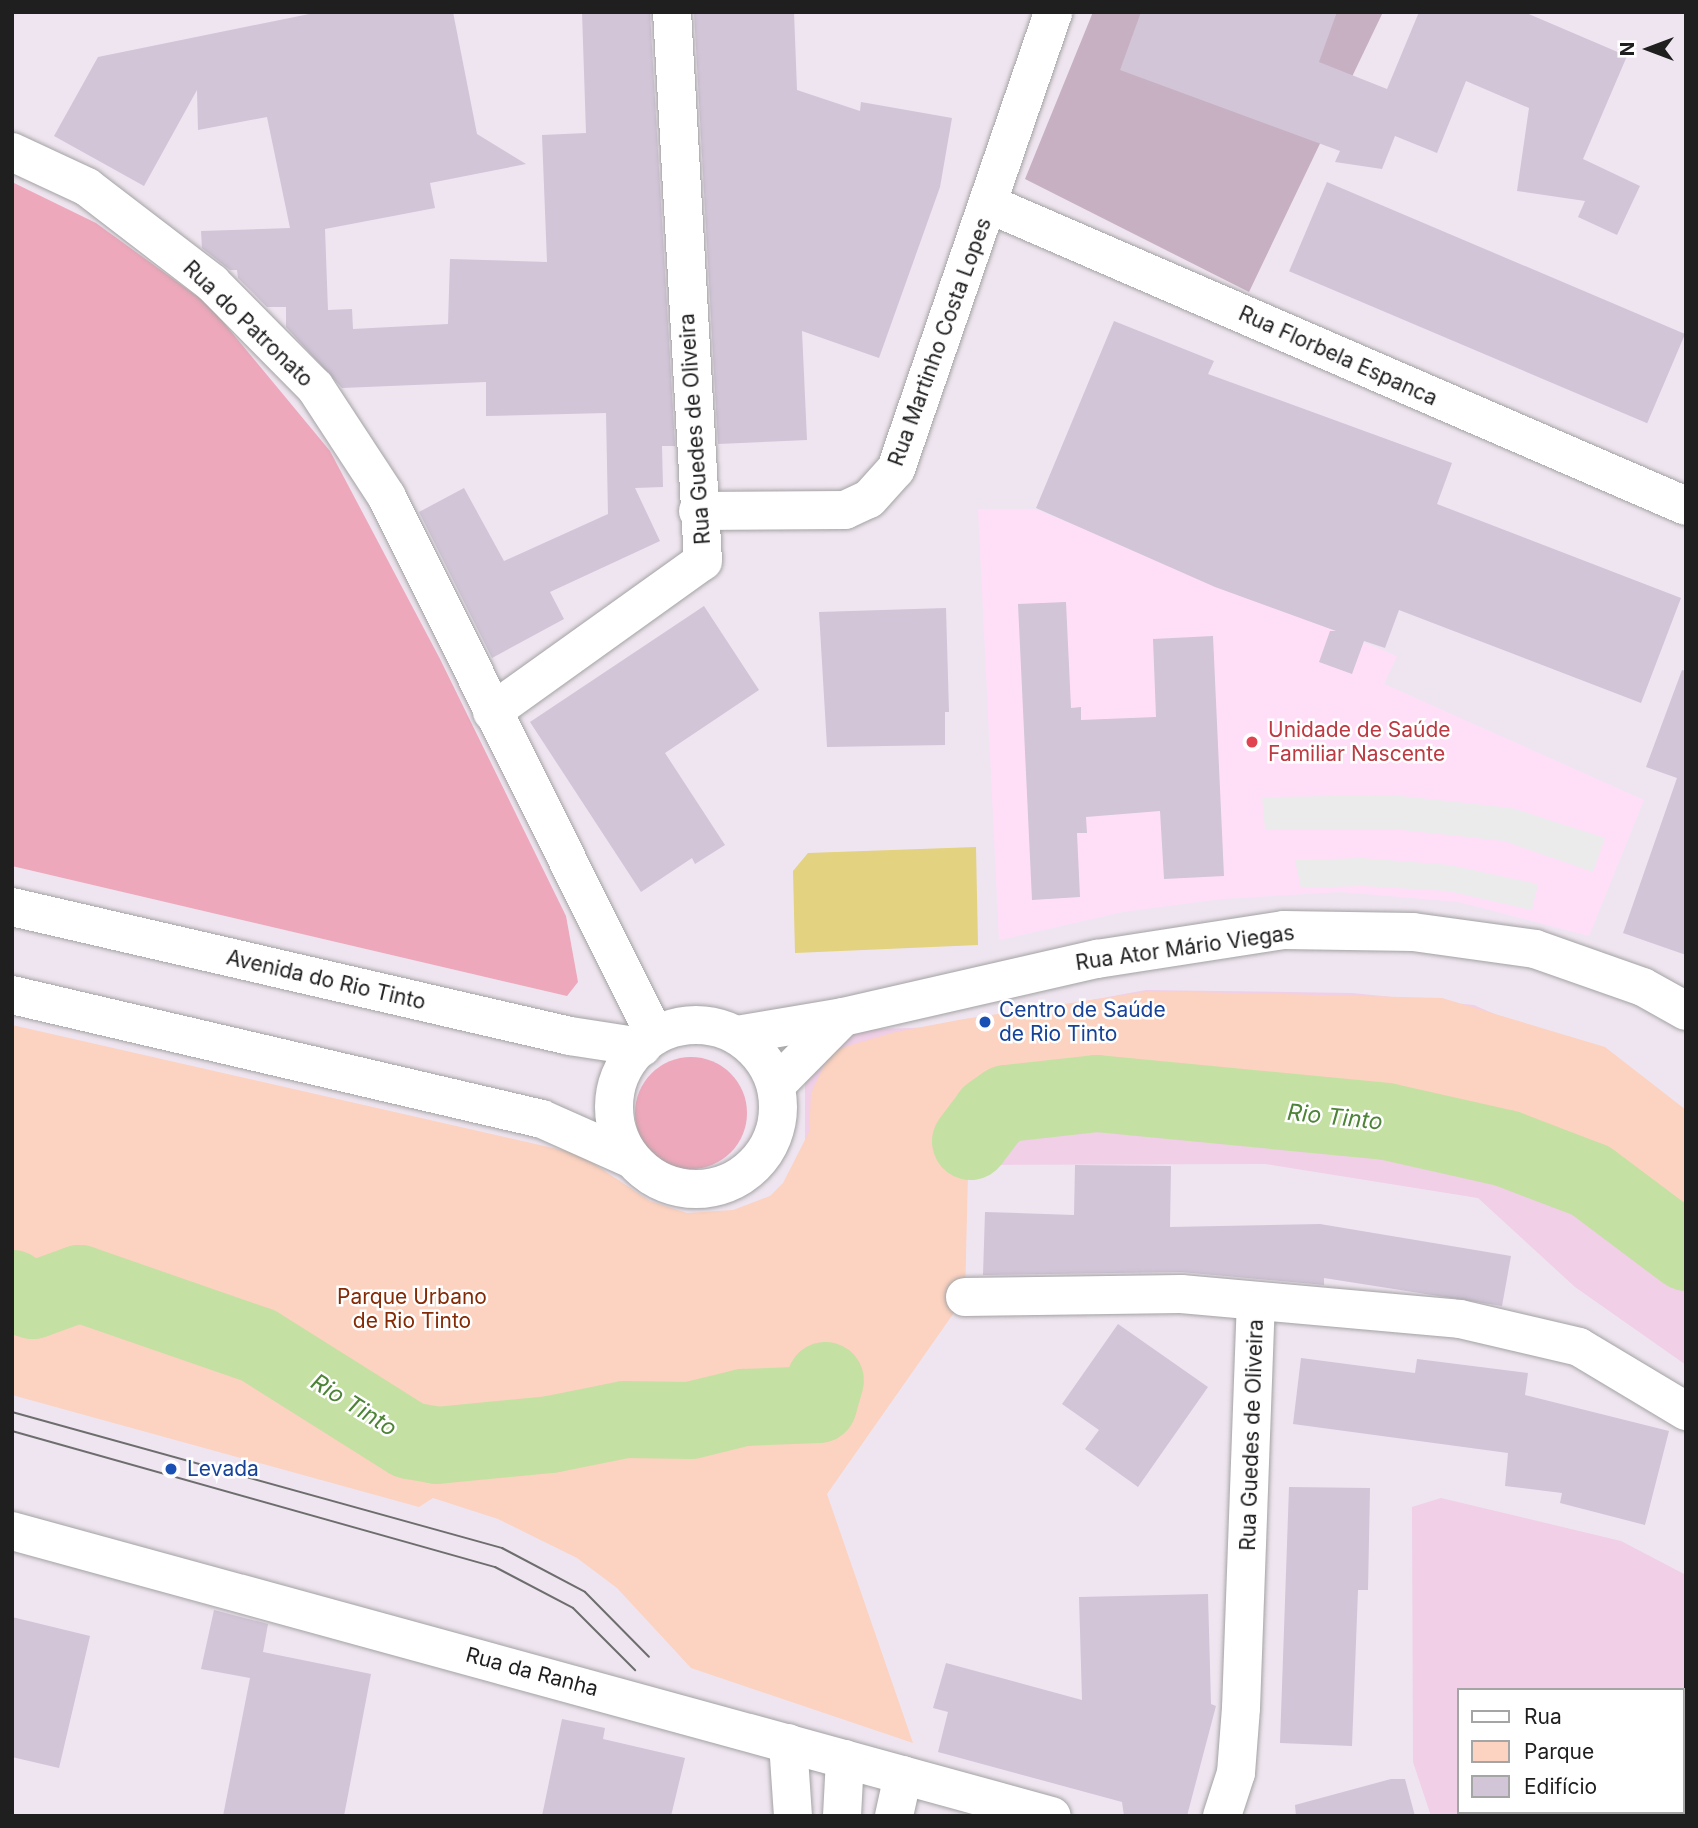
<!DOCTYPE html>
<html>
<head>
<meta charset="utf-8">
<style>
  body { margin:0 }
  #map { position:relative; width:1698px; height:1828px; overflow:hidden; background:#efe5f0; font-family:Inter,sans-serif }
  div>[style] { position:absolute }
  .education>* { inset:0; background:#ffdff8 }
  .construction>* { inset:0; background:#c6b0c1 }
  .farmland>* { inset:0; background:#f0cfe7 }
  .grass>* { inset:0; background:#eda8bb }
  .round { border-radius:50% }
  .park>* { inset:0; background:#fcd2c0 }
  .pitch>* { inset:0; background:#e3d27f }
  .parking>* { inset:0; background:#ebebeb }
  .river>* { height:77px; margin:-38.5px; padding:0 38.5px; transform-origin:38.5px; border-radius:38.5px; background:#c5e0a3 }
  .building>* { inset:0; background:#d1c5d7; transform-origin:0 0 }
  .roads { filter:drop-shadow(0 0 2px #a3a3a3) drop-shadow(0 0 2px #a3a3a3) }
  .minor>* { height:38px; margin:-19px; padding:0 19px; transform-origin:19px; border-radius:19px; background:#fff }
  .minor>.ring { margin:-19px; padding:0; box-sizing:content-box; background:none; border:38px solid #fff; border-radius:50% }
  .tram>* { height:2px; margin:-1px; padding:0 1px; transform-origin:1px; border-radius:1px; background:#6d6d6d }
  .dots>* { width:19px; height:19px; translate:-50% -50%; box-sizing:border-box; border:4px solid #fff; border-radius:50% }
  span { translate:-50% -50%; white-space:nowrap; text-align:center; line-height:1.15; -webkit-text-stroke:5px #fff; paint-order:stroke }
  .street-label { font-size:21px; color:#1f1f1f }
  .health-label { font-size:21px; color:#be3a42 }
  .left { translate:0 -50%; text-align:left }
  .transit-label { font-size:21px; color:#164399 }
  .park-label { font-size:21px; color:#842b06 }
  .water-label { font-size:23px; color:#4c8336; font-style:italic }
  .frame { position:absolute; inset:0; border:14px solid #1f1f1f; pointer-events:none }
  .legend { position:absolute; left:1457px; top:1688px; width:228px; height:126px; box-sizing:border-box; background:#fff; border:2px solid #a5a5a5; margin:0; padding:9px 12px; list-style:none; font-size:21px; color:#1f1f1f }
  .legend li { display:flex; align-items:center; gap:14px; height:35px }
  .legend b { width:35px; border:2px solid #a5a5a5 }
  .north { position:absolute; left:1614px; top:14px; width:70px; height:70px; -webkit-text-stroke:5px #fff; paint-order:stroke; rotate:270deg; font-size:19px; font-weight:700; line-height:28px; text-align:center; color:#1f1f1f }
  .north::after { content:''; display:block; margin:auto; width:24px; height:32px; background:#1f1f1f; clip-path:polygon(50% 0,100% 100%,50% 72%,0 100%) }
</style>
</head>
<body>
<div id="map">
  <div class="education">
    <i style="clip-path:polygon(978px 509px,1035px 509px,1397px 656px,1384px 684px,1644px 800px,1589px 936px,1459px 902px,1340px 892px,1221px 899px,1123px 912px,999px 940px)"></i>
  </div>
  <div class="construction">
    <i style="clip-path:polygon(1093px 12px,1383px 12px,1249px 292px,1025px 179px)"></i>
  </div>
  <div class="farmland">
    <i style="clip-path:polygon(1146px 990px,1352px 993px,1474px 1005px,1651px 1084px,1686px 1120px,1686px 1365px,1575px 1287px,1478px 1198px,1265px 1164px,979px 1165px,799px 1172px,805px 1140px,805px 1031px,943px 1027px)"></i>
    <i style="clip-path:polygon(evenodd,1441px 1498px,1621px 1541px,1686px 1575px,1686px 1816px,1431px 1816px,1413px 1762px,1412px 1507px,1441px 1498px,1458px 1690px,1682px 1690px,1682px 1812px,1458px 1812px,1458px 1690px)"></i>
  </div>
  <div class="grass">
    <i style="clip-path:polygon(12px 182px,96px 223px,209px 305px,330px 451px,440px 659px,566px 916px,578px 982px,567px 996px,12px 866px)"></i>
    <i class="round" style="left:635px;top:1057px;width:112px;height:112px"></i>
  </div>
  <div class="park">
    <i style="clip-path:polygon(1151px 991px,1442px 998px,1605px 1047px,1686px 1110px,1686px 1288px,1620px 1234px,1502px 1179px,1314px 1132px,1115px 1123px,1030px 1132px,968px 1173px,965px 1297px,827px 1494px,913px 1743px,691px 1668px,617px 1588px,577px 1558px,498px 1519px,433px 1498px,419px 1507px,12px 1395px,12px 1025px,579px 1154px,650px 1201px,687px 1213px,733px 1210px,770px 1196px,783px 1183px,809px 1132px,811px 1093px,831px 1051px,895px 1032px,964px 1019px)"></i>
  </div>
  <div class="pitch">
    <i style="clip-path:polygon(976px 847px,978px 945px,795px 953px,793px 871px,808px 853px)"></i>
  </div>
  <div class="parking">
    <i style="clip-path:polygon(1392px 795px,1512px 808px,1605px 838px,1593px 872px,1504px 841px,1393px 829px,1265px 829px,1262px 797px)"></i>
    <i style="clip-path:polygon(1362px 858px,1450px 865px,1538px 884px,1532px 910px,1448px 891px,1362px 886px,1301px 888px,1295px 860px)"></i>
  </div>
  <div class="river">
    <i style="left:970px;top:1141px;width:34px;rotate:-53deg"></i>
    <i style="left:990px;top:1114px;width:19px;rotate:-35deg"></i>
    <i style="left:1006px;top:1103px;width:91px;rotate:-6.3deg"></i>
    <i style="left:1096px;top:1093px;width:291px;rotate:5.5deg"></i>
    <i style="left:1386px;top:1121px;width:123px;rotate:12.7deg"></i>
    <i style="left:1506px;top:1148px;width:90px;rotate:20.9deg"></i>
    <i style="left:1590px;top:1180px;width:120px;rotate:36.9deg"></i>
    <i style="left:12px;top:1288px;width:8px;rotate:60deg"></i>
    <i style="left:16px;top:1295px;width:17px;rotate:17deg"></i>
    <i style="left:32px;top:1300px;width:50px;rotate:-19.9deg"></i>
    <i style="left:79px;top:1283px;width:189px;rotate:19.1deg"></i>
    <i style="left:258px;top:1345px;width:178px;rotate:32.2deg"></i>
    <i style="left:409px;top:1440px;width:27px;rotate:10deg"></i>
    <i style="left:436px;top:1445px;width:115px;rotate:-5.5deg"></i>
    <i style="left:550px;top:1434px;width:76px;rotate:-11.3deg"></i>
    <i style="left:625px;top:1419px;width:65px;rotate:0.9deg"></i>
    <i style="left:690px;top:1420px;width:55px;rotate:-13.8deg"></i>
    <i style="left:743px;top:1407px;width:75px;rotate:-2.3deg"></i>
    <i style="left:818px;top:1404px;width:25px;rotate:-74deg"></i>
  </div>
  <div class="building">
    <i style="clip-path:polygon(319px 12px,453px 12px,477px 134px,526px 164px,430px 183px,435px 208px,325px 229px,328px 310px,352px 309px,353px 329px,448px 324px,450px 259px,547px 262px,542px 135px,586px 133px,582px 12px,650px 12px,675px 446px,662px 446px,663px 487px,635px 488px,660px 541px,550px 592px,564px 619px,492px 658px,419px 512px,464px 488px,504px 561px,608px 514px,606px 413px,486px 416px,486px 382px,342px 388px,286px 327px,286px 307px,267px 307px,238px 278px,237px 270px,230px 270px,202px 248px,201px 231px,290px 228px,267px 117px,198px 130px,197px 90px,144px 186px,54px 136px,98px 57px)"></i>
    <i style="clip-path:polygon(694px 12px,794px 12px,797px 90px,860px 111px,861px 102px,952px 118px,940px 187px,879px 358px,802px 331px,807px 440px,718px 444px)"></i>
    <i style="clip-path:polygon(1141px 12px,1337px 12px,1319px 62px,1387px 89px,1419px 12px,1524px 12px,1627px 56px,1583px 159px,1640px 186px,1617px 235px,1578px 217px,1585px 201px,1517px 191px,1529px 108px,1466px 81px,1437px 153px,1395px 136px,1382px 169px,1335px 162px,1340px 151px,1120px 70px)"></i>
    <i style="left:1327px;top:182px;width:389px;height:97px;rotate:23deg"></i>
    <i style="clip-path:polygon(1114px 321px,1214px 361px,1208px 374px,1452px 463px,1437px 504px,1681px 598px,1641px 703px,1399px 610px,1385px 648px,1364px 641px,1352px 674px,1319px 662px,1330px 631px,1336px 631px,1215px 587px,1036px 508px)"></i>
    <i style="clip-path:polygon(1066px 602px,1071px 708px,1081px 707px,1081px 720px,1156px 717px,1153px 639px,1213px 636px,1224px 876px,1164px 879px,1160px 811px,1086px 817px,1087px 833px,1077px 833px,1080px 897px,1032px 900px,1018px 604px)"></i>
    <i style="clip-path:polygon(704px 606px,759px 690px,665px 753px,725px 845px,695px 864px,692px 858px,641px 892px,530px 722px)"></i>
    <i style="clip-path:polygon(946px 608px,949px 712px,945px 712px,945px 745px,827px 747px,819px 612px)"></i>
    <i style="clip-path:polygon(1682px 670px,1686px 671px,1686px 955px,1623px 933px,1677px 778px,1646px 767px)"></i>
    <i style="clip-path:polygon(1075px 1165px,1171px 1166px,1170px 1227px,1320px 1224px,1511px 1256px,1502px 1306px,1324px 1278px,1324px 1285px,1181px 1272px,983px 1275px,985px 1212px,1074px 1215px)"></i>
    <i style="clip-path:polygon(1118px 1324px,1208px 1387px,1138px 1487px,1085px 1449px,1099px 1430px,1062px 1404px)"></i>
    <i style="clip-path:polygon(1301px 1358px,1415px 1373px,1417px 1359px,1528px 1373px,1525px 1395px,1669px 1431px,1645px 1525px,1560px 1503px,1562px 1493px,1505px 1486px,1508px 1453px,1293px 1424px)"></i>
    <i style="clip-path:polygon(1289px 1487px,1370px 1488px,1368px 1590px,1358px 1590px,1352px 1746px,1280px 1743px)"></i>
    <i style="clip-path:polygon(1208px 1594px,1211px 1704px,1216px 1706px,1187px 1816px,1124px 1816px,1122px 1802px,938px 1752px,948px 1712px,933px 1708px,946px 1663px,1082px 1700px,1079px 1597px)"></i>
    <i style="clip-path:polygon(214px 1610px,268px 1624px,263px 1652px,371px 1674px,344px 1816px,223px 1816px,250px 1678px,201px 1669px)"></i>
    <i style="clip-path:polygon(12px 1617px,90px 1636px,59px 1768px,12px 1757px)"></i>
    <i style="clip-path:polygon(562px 1719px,605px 1728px,603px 1739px,685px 1758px,671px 1816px,542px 1816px)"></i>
    <i style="clip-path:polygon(1391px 1779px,1405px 1779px,1415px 1816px,1296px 1816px,1295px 1805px)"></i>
  </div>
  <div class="roads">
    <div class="minor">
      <i style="left:12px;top:152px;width:83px;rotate:25deg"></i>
      <i style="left:87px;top:187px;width:158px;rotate:37.5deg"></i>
      <i style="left:212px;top:283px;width:146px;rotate:45.3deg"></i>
      <i style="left:315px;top:387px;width:131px;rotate:56.8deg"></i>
      <i style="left:387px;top:497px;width:600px;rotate:63.56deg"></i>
      <i style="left:991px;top:205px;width:757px;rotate:23.42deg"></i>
      <i style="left:698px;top:511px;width:147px;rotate:-0.4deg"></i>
      <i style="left:845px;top:510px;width:26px;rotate:-25deg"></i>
      <i style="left:869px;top:499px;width:40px;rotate:-48deg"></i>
      <i style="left:896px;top:469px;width:483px;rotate:-71deg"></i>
      <i style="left:492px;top:712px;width:259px;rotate:-35.6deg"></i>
      <i style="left:703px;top:561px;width:550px;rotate:-93.23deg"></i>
      <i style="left:12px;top:907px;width:573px;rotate:13.02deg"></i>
      <i style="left:570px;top:1036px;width:73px;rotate:8.7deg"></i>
      <i style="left:12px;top:995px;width:544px;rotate:13.17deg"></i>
      <i style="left:542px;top:1119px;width:98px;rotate:24deg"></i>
      <i class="ring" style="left:614px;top:1025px;width:126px;height:126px"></i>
      <i style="left:737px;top:1035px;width:108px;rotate:-9.6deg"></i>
      <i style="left:843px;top:1017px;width:261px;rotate:-12.9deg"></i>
      <i style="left:1097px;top:959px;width:189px;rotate:-8.8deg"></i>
      <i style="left:1284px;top:930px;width:129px;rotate:0.9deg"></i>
      <i style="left:1413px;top:932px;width:123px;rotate:7.9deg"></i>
      <i style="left:1535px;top:949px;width:114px;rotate:19.4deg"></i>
      <i style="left:1643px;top:987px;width:49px;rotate:29.2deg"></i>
      <i style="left:776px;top:1085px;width:95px;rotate:-45.4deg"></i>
      <i style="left:965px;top:1297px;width:216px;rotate:-0.8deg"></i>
      <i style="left:1181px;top:1294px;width:280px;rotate:5.1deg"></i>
      <i style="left:1460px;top:1319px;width:122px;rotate:13.2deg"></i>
      <i style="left:1579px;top:1347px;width:125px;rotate:30.9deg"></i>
      <i style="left:12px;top:1531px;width:1078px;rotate:15.33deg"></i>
      <i style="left:788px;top:1743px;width:73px;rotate:86.1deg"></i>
      <i style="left:842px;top:1816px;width:57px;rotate:-87deg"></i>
      <i style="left:894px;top:1816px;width:42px;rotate:-77.6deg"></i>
      <i style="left:1222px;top:1816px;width:45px;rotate:-72deg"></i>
      <i style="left:1236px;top:1773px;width:65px;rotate:-85.6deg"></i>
      <i style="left:1241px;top:1708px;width:407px;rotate:-87.9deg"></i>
    </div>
  </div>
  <div class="tram">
    <i style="left:12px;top:1412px;width:509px;rotate:15.51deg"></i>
    <i style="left:502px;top:1548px;width:94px;rotate:27.9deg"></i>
    <i style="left:585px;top:1592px;width:91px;rotate:45.4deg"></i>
    <i style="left:12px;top:1431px;width:502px;rotate:15.73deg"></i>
    <i style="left:495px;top:1567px;width:88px;rotate:27.7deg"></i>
    <i style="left:573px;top:1608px;width:88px;rotate:45deg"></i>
  </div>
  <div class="dots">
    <i style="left:1252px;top:742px;background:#e0444e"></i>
    <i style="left:985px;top:1022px;background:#1a4fb4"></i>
    <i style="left:171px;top:1469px;background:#1a4fb4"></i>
  </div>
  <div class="street-label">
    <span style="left:248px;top:324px;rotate:44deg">Rua do Patronato</span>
    <span style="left:940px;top:342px;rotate:-70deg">Rua Martinho Costa Lopes</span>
    <span style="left:1338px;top:356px;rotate:24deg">Rua Florbela Espanca</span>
    <span style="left:695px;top:429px;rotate:-94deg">Rua Guedes de Oliveira</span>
    <span style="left:1185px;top:948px;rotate:-8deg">Rua Ator Mário Viegas</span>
    <span style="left:326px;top:980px;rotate:13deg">Avenida do Rio Tinto</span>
    <span style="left:1252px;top:1435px;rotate:-88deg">Rua Guedes de Oliveira</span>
    <span style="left:532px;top:1672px;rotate:15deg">Rua da Ranha</span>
  </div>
  <div class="health-label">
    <span class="left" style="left:1268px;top:742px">Unidade de Saúde<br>Familiar Nascente</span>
  </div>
  <div class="transit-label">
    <span class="left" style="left:999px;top:1022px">Centro de Saúde<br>de Rio Tinto</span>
    <span class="left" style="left:187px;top:1469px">Levada</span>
  </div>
  <div class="park-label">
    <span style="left:412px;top:1309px">Parque Urbano<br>de Rio Tinto</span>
  </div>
  <div class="water-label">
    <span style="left:1335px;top:1117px;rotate:6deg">Rio Tinto</span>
    <span style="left:354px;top:1405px;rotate:32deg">Rio Tinto</span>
  </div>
  <div class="frame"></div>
  <ul class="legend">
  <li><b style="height:9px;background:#fff"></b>Rua</li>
  <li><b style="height:19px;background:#fcd2c0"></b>Parque</li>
  <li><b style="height:19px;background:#d1c5d7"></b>Edifício</li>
  </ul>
  <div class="north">N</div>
</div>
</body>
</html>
